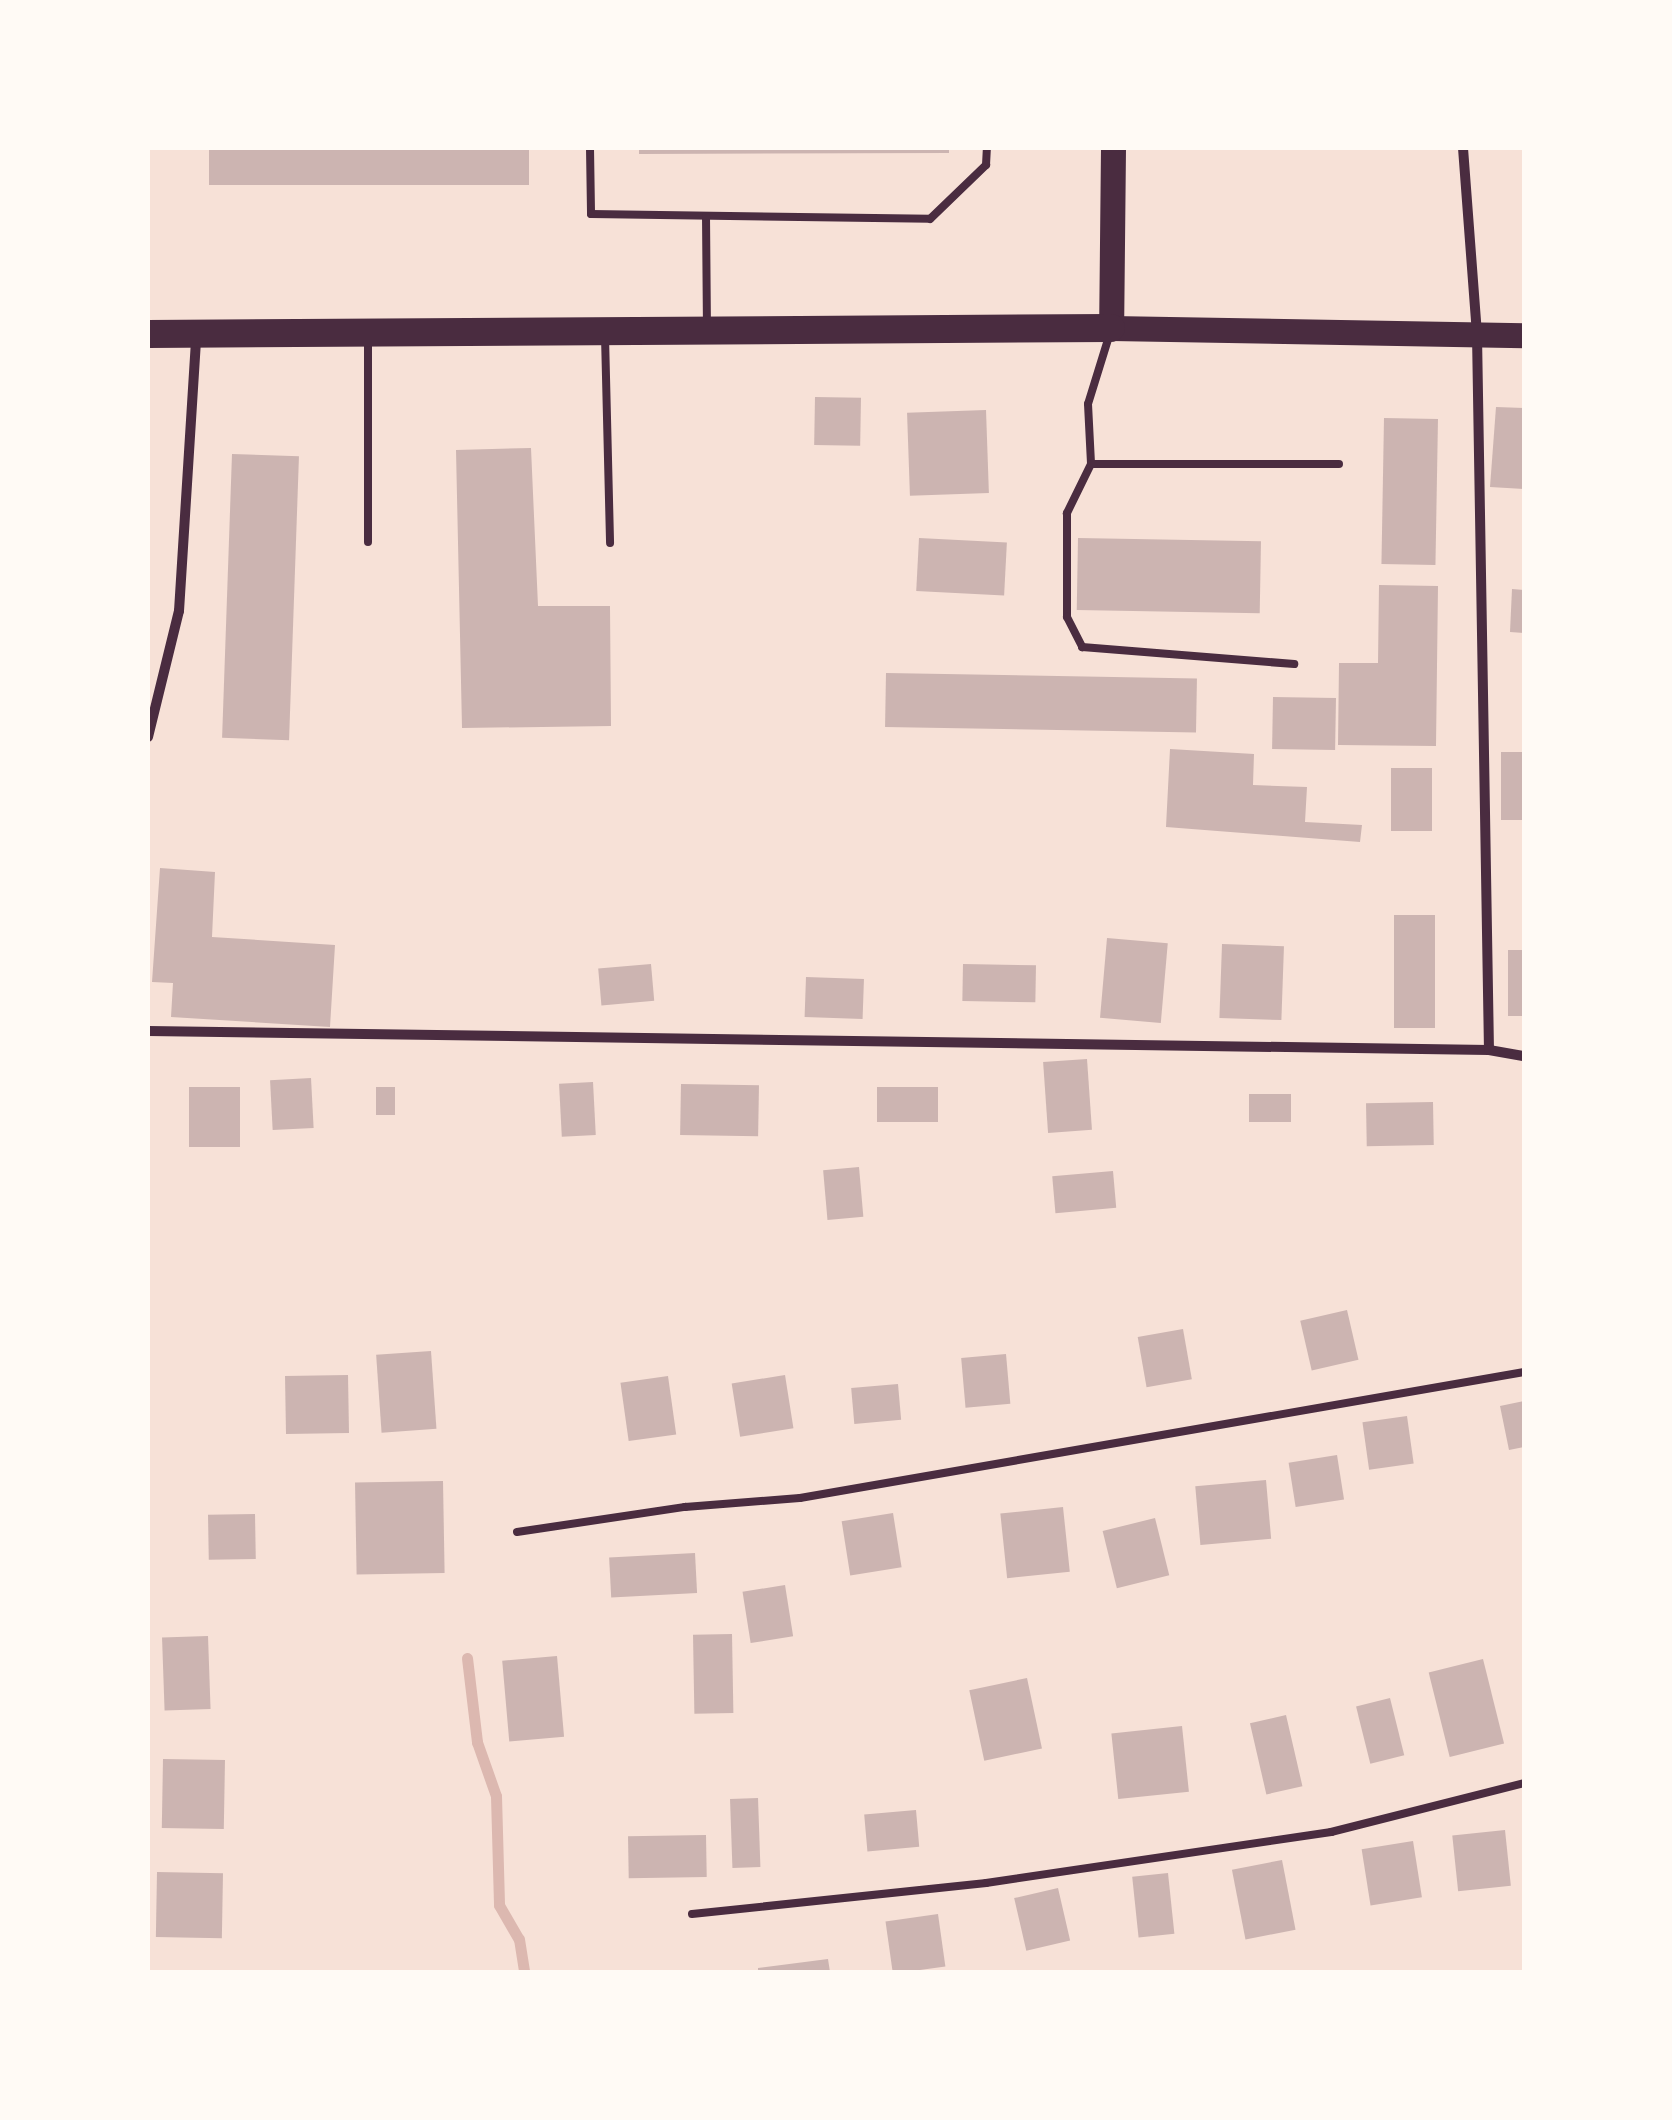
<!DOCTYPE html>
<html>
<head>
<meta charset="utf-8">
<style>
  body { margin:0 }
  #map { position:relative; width:1672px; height:2120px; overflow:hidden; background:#f7e1d7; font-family:Ubuntu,sans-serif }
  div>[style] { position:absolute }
  .stream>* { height:11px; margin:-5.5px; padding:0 5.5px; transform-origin:5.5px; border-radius:5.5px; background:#dcb8b0 }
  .building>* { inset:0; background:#ccb4b1; transform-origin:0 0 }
  .service>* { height:8px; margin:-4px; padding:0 4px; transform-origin:4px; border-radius:4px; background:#4a2c40 }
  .minor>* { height:10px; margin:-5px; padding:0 5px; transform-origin:5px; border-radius:5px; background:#4a2c40 }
  .primary>* { height:25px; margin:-12.5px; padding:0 12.5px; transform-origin:12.5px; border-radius:12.5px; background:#4a2c40 }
  .trunk>* { height:28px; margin:-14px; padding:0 14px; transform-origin:14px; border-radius:14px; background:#4a2c40 }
  span { translate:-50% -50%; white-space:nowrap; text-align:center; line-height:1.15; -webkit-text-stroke:8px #fffaf5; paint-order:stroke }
  .frame { position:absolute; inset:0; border:150px solid #fffaf5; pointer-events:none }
</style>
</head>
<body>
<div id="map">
  <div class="stream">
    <i style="left:467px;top:1658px;width:85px;rotate:83.2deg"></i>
    <i style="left:477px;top:1742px;width:57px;rotate:70.6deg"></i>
    <i style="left:496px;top:1796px;width:109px;rotate:88.4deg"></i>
    <i style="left:499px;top:1905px;width:39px;rotate:60deg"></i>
    <i style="left:519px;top:1939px;width:33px;rotate:81deg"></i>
  </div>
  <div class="building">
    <i style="left:209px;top:148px;width:320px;height:37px"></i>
    <i style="clip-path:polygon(639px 148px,949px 148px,949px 153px,639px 154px)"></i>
    <i style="left:815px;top:397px;width:46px;height:48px;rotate:1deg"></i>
    <i style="clip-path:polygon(1496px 407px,1524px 408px,1524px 489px,1490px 487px)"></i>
    <i style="left:986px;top:410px;width:83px;height:79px;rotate:88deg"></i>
    <i style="left:1384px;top:418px;width:54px;height:146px;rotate:1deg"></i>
    <i style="clip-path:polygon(531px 448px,538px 606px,610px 606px,611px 726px,462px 728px,456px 450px)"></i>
    <i style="left:232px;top:454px;width:67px;height:284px;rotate:2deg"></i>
    <i style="left:919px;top:538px;width:88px;height:53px;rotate:3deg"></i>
    <i style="left:1078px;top:538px;width:183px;height:72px;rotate:1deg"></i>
    <i style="clip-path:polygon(1379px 585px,1438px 586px,1436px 746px,1338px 745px,1339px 663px,1378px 663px)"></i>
    <i style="clip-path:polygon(1512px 589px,1524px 590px,1524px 633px,1510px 632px)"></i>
    <i style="left:886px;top:673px;width:311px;height:54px;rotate:1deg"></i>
    <i style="left:1273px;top:697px;width:63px;height:52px;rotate:1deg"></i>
    <i style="clip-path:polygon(1170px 749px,1254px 754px,1253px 785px,1307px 787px,1305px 822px,1362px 825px,1360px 842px,1166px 827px)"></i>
    <i style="left:1501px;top:752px;width:23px;height:68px"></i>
    <i style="left:1391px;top:768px;width:41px;height:63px"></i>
    <i style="clip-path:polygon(160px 868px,215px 872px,212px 937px,335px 945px,330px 1027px,171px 1017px,173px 983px,152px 982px)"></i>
    <i style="left:1435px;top:915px;width:113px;height:41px;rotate:90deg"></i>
    <i style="left:1107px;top:938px;width:61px;height:80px;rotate:5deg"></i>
    <i style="left:1222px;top:944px;width:62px;height:74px;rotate:2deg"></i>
    <i style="left:1508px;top:950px;width:16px;height:66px"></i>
    <i style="left:651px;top:964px;width:37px;height:53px;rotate:85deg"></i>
    <i style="left:963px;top:964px;width:73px;height:37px;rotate:1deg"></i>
    <i style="left:806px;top:977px;width:58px;height:40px;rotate:2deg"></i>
    <i style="left:1087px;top:1059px;width:71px;height:44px;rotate:86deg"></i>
    <i style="left:311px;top:1078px;width:50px;height:41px;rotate:87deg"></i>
    <i style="left:593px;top:1082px;width:53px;height:34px;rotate:87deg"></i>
    <i style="left:681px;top:1084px;width:78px;height:51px;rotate:1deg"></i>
    <i style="left:240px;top:1087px;width:60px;height:51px;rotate:90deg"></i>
    <i style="left:395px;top:1087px;width:28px;height:19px;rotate:90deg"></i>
    <i style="left:877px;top:1087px;width:61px;height:35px"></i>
    <i style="left:1249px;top:1094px;width:42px;height:28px"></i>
    <i style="left:1433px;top:1102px;width:43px;height:67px;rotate:89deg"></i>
    <i style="left:859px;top:1167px;width:50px;height:36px;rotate:85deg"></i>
    <i style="left:1113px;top:1171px;width:37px;height:61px;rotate:85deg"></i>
    <i style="left:1347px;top:1310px;width:51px;height:48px;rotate:77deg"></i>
    <i style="left:1183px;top:1329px;width:51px;height:46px;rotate:80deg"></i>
    <i style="left:431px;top:1351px;width:78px;height:55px;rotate:86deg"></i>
    <i style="left:1006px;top:1354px;width:50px;height:45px;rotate:85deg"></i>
    <i style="left:348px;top:1375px;width:58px;height:63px;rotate:89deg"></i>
    <i style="left:785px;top:1375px;width:54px;height:54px;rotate:81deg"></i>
    <i style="left:668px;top:1376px;width:59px;height:48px;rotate:82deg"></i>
    <i style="left:898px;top:1384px;width:36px;height:47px;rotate:85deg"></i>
    <i style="clip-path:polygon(1524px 1401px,1524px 1447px,1509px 1450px,1500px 1406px)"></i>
    <i style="left:1407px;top:1416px;width:48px;height:45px;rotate:82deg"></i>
    <i style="left:1337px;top:1455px;width:45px;height:49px;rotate:81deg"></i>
    <i style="left:1266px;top:1480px;width:59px;height:71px;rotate:85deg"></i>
    <i style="left:443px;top:1481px;width:92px;height:88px;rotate:89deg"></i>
    <i style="left:1063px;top:1507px;width:65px;height:63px;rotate:84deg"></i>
    <i style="left:893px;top:1513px;width:55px;height:52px;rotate:81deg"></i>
    <i style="left:255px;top:1514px;width:45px;height:47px;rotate:89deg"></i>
    <i style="left:1155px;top:1518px;width:59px;height:54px;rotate:76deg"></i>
    <i style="left:695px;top:1553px;width:40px;height:86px;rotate:87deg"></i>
    <i style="left:785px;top:1585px;width:52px;height:43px;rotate:81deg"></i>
    <i style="left:732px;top:1634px;width:79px;height:39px;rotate:89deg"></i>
    <i style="left:208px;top:1636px;width:73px;height:46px;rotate:88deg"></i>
    <i style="left:557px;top:1656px;width:81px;height:55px;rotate:85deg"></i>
    <i style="left:1483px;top:1659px;width:87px;height:56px;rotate:76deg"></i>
    <i style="left:1027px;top:1678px;width:72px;height:59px;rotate:78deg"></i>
    <i style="left:1390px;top:1698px;width:59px;height:35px;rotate:76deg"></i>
    <i style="left:1286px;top:1715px;width:73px;height:37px;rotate:77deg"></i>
    <i style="left:1182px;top:1726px;width:66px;height:71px;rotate:84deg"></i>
    <i style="left:163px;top:1759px;width:62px;height:69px;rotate:1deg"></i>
    <i style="left:758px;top:1798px;width:69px;height:28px;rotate:88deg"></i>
    <i style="left:916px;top:1810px;width:37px;height:52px;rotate:85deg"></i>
    <i style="left:1505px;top:1830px;width:56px;height:53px;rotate:84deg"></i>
    <i style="left:706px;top:1835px;width:42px;height:78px;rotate:89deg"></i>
    <i style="left:1413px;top:1841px;width:57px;height:52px;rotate:81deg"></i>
    <i style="left:1282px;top:1860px;width:71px;height:51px;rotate:79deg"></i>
    <i style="left:157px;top:1872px;width:66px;height:65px;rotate:1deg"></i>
    <i style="left:1168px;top:1873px;width:61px;height:36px;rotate:84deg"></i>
    <i style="left:1058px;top:1888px;width:54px;height:45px;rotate:77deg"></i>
    <i style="left:938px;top:1914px;width:53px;height:53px;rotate:82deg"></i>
    <i style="clip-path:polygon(828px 1959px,830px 1972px,758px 1972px,758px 1968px)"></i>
  </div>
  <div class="service">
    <i style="left:590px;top:148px;width:66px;rotate:89.1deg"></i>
    <i style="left:591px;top:214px;width:339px;rotate:0.8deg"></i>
    <i style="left:930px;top:219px;width:78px;rotate:-44deg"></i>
    <i style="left:986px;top:165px;width:17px;rotate:-87deg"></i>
    <i style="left:706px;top:216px;width:111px;rotate:89.5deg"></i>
    <i style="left:1110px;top:333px;width:74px;rotate:107.2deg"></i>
    <i style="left:1088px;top:404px;width:60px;rotate:87.1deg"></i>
    <i style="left:1091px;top:464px;width:55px;rotate:116.1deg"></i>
    <i style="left:1067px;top:513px;width:104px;rotate:90deg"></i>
    <i style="left:1067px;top:617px;width:34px;rotate:63deg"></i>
    <i style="left:1082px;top:647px;width:213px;rotate:4.6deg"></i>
    <i style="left:605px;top:336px;width:207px;rotate:88.6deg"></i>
    <i style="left:368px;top:337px;width:205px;rotate:90deg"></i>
    <i style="left:1091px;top:464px;width:248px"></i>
    <i style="left:517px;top:1532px;width:170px;rotate:-8.5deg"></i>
    <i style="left:685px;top:1507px;width:115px;rotate:-4.5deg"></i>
    <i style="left:800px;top:1498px;width:735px;rotate:-9.87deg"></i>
    <i style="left:692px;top:1914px;width:296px;rotate:-6deg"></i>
    <i style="left:986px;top:1883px;width:349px;rotate:-8.4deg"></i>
    <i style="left:1331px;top:1832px;width:199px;rotate:-14.2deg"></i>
  </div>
  <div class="minor">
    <i style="left:1463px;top:148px;width:188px;rotate:85.7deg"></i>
    <i style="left:1477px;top:335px;width:715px;rotate:89.04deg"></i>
    <i style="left:148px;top:737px;width:130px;rotate:-76.2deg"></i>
    <i style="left:179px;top:611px;width:275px;rotate:-86.4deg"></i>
    <i style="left:148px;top:1031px;width:1341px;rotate:0.81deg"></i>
    <i style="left:1489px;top:1050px;width:36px;rotate:10deg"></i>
  </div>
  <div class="primary">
    <i style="left:1113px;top:148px;width:180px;rotate:90.6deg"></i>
    <i style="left:1111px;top:328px;width:413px;rotate:1deg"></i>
  </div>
  <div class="trunk">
    <i style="left:148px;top:334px;width:963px;rotate:-0.36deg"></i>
  </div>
  <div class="frame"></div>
</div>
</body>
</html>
